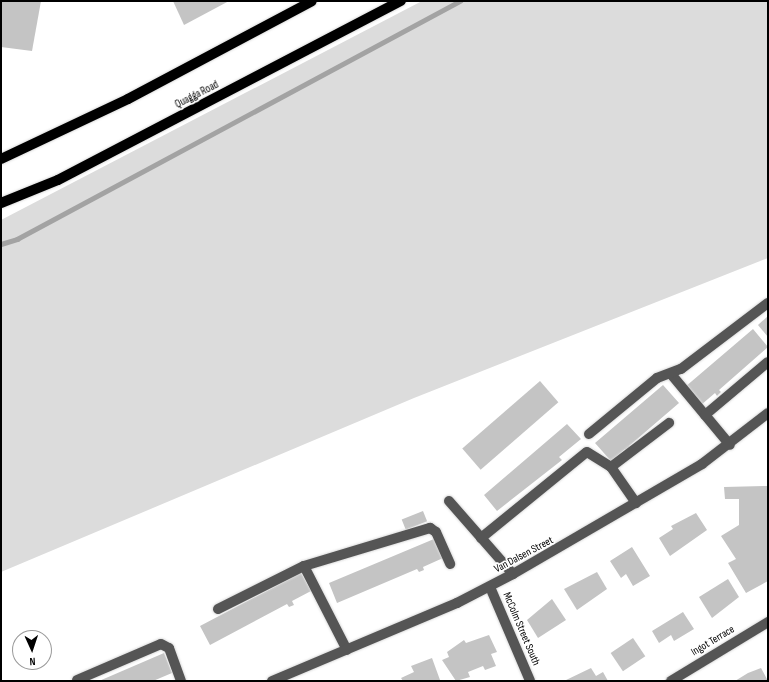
<!DOCTYPE html>
<html>
<head>
<meta charset="utf-8">
<style>
  body { margin:0 }
  #map { position:relative; width:769px; height:682px; overflow:hidden; background:#fff; font-family:"Sofia Sans Condensed",sans-serif }
  div>[style] { position:absolute }
  .green>* { inset:0; background:#dcdcdc }
  .stream>* { height:4.5px; margin:-2.25px; padding:0 2.25px; transform-origin:2.25px; border-radius:2.25px; background:#a3a3a3 }
  .building>* { inset:0; background:#c4c4c4; transform-origin:0 0 }
  .roads { filter:drop-shadow(0 0 1px #dbdbdb) drop-shadow(0 0 1px #dbdbdb) }
  .minor>* { height:10px; margin:-5px; padding:0 5px; transform-origin:5px; border-radius:5px; background:#555 }
  .major>* { height:10px; margin:-5px; padding:0 5px; transform-origin:5px; border-radius:5px; background:#000 }
  span { translate:-50% -50%; white-space:nowrap; text-align:center; line-height:1.15; -webkit-text-stroke:3.5px #fff; paint-order:stroke }
  .street-label { font-size:11px; color:#000 }
  .frame { position:absolute; inset:0; border:2px solid #000; pointer-events:none }
  .north { position:absolute; left:12px; top:630px; width:40px; height:40px; box-sizing:border-box; background:#fff; border:1px solid #999; border-radius:50%; rotate:177deg; font-size:11px; font-weight:700; line-height:16px; text-align:center; color:#000 }
  .north::after { content:''; display:block; margin:auto; width:14px; height:18px; background:#000; clip-path:polygon(50% 0,100% 100%,50% 72%,0 100%) }
</style>
</head>
<body>
<div id="map">
  <div class="green">
    <i style="clip-path:polygon(422px 1px,768px 1px,768px 258px,414px 398px,1px 572px,1px 220px)"></i>
  </div>
  <div class="stream">
    <i style="left:1px;top:244px;width:17px;rotate:-17deg"></i>
    <i style="left:17px;top:239px;width:503px;rotate:-28.25deg"></i>
  </div>
  <div class="building">
    <i style="clip-path:polygon(1px 1px,41px 1px,32px 51px,1px 47px)"></i>
    <i style="clip-path:polygon(173px 1px,229px 1px,184px 25px)"></i>
    <i style="clip-path:polygon(768px 316px,768px 337px,758px 325px)"></i>
    <i style="clip-path:polygon(753px 329px,768px 347px,719px 390px,721px 392px,717px 396px,715px 393px,701px 405px,685px 387px)"></i>
    <i style="left:540px;top:381px;width:28px;height:103px;rotate:49deg"></i>
    <i style="clip-path:polygon(663px 385px,679px 403px,629px 446px,631px 448px,627px 452px,625px 449px,611px 461px,595px 443px)"></i>
    <i style="clip-path:polygon(567px 424px,581px 439px,559px 457px,562px 460px,497px 511px,484px 495px)"></i>
    <i style="clip-path:polygon(767px 486px,768px 581px,746px 593px,728px 563px,736px 559px,721px 536px,739px 525px,739px 499px,725px 499px,724px 487px)"></i>
    <i style="left:423px;top:511px;width:11px;height:23px;rotate:68deg"></i>
    <i style="clip-path:polygon(696px 513px,707px 530px,670px 556px,659px 538px,673px 529px,671px 526px)"></i>
    <i style="clip-path:polygon(434px 539px,443px 558px,423px 567px,424px 570px,419px 572px,417px 569px,337px 603px,329px 583px)"></i>
    <i style="clip-path:polygon(632px 547px,650px 576px,633px 586px,626px 574px,621px 578px,610px 561px)"></i>
    <i style="clip-path:polygon(597px 572px,607px 589px,577px 610px,564px 589px)"></i>
    <i style="clip-path:polygon(301px 573px,311px 591px,292px 601px,294px 605px,289px 607px,287px 604px,210px 645px,200px 626px)"></i>
    <i style="clip-path:polygon(728px 579px,739px 597px,712px 618px,699px 597px)"></i>
    <i style="clip-path:polygon(552px 599px,566px 620px,538px 638px,527px 620px)"></i>
    <i style="clip-path:polygon(683px 612px,694px 629px,674px 641px,671px 635px,659px 643px,652px 631px)"></i>
    <i style="clip-path:polygon(489px 635px,497px 652px,491px 654px,496px 666px,485px 670px,483px 666px,468px 672px,470px 677px,456px 681px,442px 660px,449px 657px,447px 652px,464px 640px,466px 643px)"></i>
    <i style="left:633px;top:638px;width:22px;height:27px;rotate:56deg"></i>
    <i style="clip-path:polygon(164px 653px,172px 673px,153px 681px,99px 681px)"></i>
    <i style="clip-path:polygon(432px 658px,440px 680px,403px 681px,401px 678px,414px 672px,411px 666px)"></i>
    <i style="clip-path:polygon(591px 668px,596px 676px,603px 672px,608px 681px,564px 681px)"></i>
    <i style="clip-path:polygon(761px 668px,768px 681px,735px 681px,748px 673px)"></i>
  </div>
  <div class="roads">
    <div class="minor">
      <i style="left:671px;top:374px;width:92px;rotate:50.3deg"></i>
      <i style="left:705px;top:415px;width:82px;rotate:-40.1deg"></i>
      <i style="left:589px;top:434px;width:88px;rotate:-39.5deg"></i>
      <i style="left:657px;top:378px;width:26px;rotate:-21deg"></i>
      <i style="left:681px;top:369px;width:109px;rotate:-37.2deg"></i>
      <i style="left:611px;top:467px;width:73px;rotate:-37.2deg"></i>
      <i style="left:449px;top:501px;width:97px;rotate:48.8deg"></i>
      <i style="left:481px;top:538px;width:136px;rotate:-39.1deg"></i>
      <i style="left:587px;top:452px;width:28px;rotate:32deg"></i>
      <i style="left:611px;top:467px;width:44px;rotate:55.2deg"></i>
      <i style="left:304px;top:566px;width:132px;rotate:-16.8deg"></i>
      <i style="left:430px;top:528px;width:7px;rotate:34deg"></i>
      <i style="left:436px;top:532px;width:35px;rotate:66deg"></i>
      <i style="left:490px;top:587px;width:102px;rotate:66.9deg"></i>
      <i style="left:218px;top:609px;width:96px;rotate:-26.6deg"></i>
      <i style="left:304px;top:566px;width:94px;rotate:62.9deg"></i>
      <i style="left:77px;top:680px;width:91px;rotate:-23.2deg"></i>
      <i style="left:161px;top:644px;width:9px;rotate:27deg"></i>
      <i style="left:169px;top:648px;width:35px;rotate:70deg"></i>
      <i style="left:272px;top:681px;width:201px;rotate:-22.9deg"></i>
      <i style="left:457px;top:603px;width:63px;rotate:-27.4deg"></i>
      <i style="left:513px;top:574px;width:219px;rotate:-30.2deg"></i>
      <i style="left:702px;top:464px;width:83px;rotate:-37.7deg"></i>
      <i style="left:671px;top:681px;width:114px;rotate:-31.3deg"></i>
    </div>
    <div class="major">
      <i style="left:1px;top:159px;width:140px;rotate:-25.3deg"></i>
      <i style="left:128px;top:99px;width:208px;rotate:-28deg"></i>
      <i style="left:1px;top:203px;width:61px;rotate:-22deg"></i>
      <i style="left:58px;top:180px;width:387px;rotate:-27.6deg"></i>
    </div>
  </div>
  <div class="street-label">
    <span style="left:197px;top:95px;rotate:-27deg">Quagga Road</span>
    <span style="left:524px;top:555px;rotate:-28deg">Van Dalsen Street</span>
    <span style="left:521px;top:629px;rotate:67deg">McColm Street South</span>
    <span style="left:713px;top:641px;rotate:-31deg">Ingot Terrace</span>
  </div>
  <div class="frame"></div>
  <div class="north">N</div>
</div>
</body>
</html>
